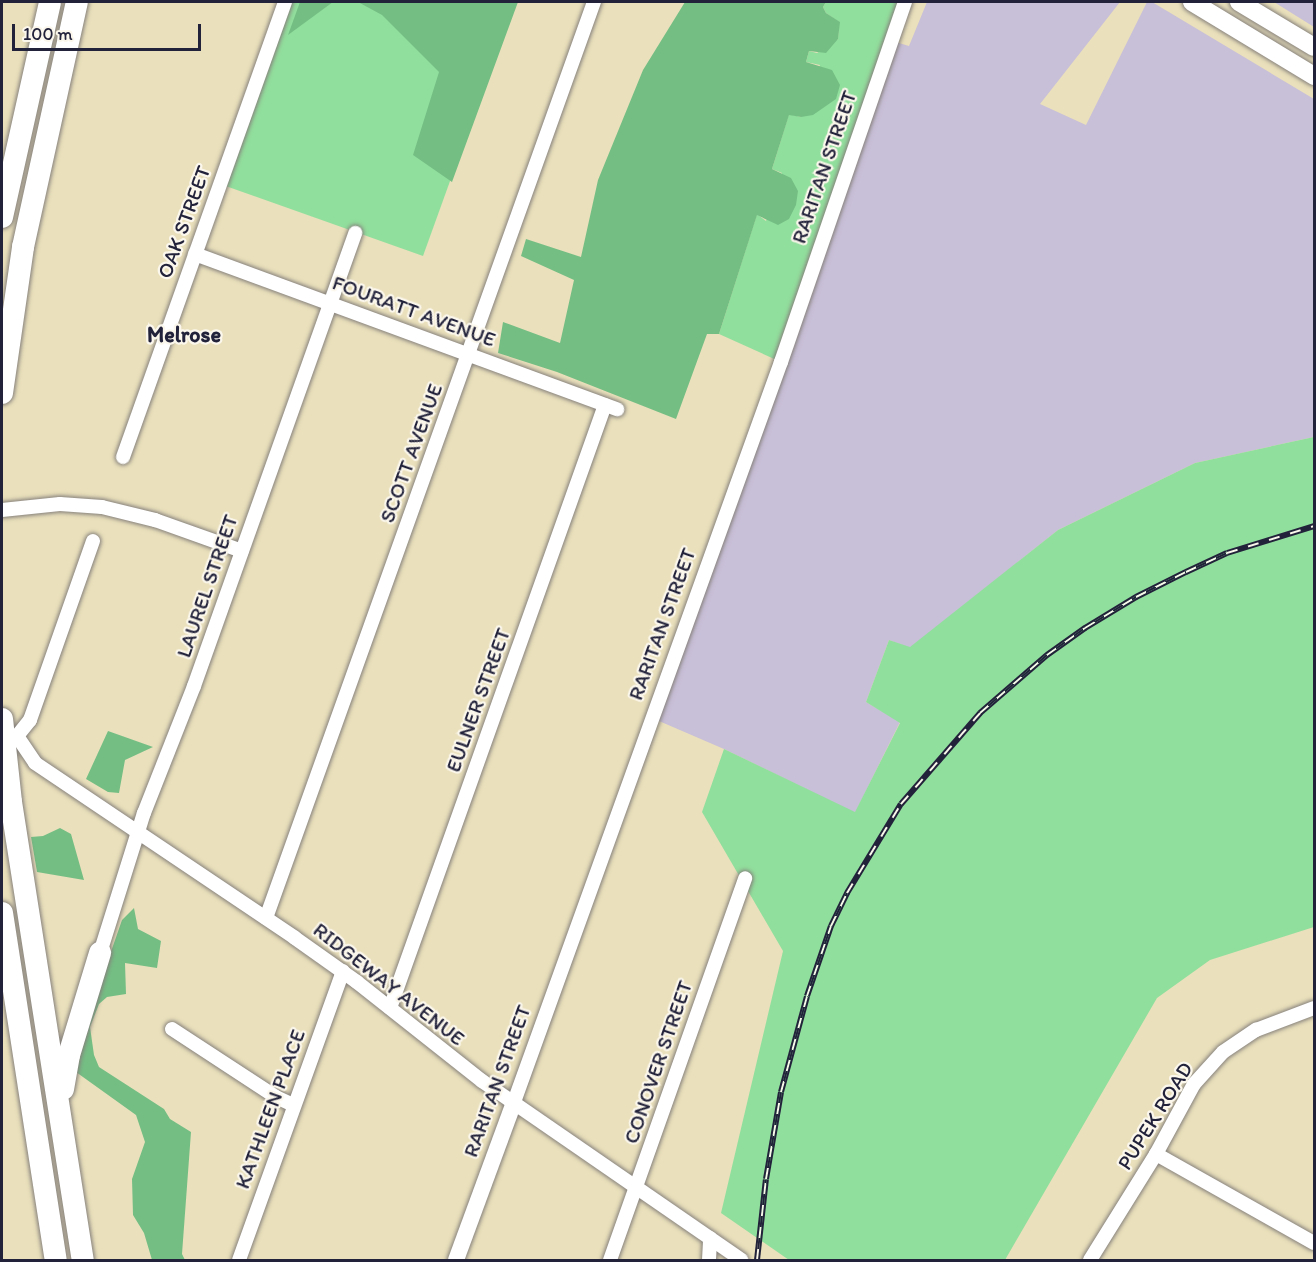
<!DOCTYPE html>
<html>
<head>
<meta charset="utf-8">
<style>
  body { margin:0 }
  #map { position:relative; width:1316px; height:1262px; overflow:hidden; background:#eae0bc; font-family:Itim,sans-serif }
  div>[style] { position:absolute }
  .industrial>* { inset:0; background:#c8bfd8 }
  .green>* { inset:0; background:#91df9d }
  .forest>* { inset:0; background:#74be84 }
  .roads { filter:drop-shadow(0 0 2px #86817c) drop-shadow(0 0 2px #86817c) }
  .minor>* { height:14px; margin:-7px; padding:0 7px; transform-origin:7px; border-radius:7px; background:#fff }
  .tertiary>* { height:16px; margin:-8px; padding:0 8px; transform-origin:8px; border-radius:8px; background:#fff }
  .secondary>* { height:18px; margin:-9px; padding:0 9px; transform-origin:9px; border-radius:9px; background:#fff }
  .trunk>* { height:22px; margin:-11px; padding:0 11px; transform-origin:11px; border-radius:11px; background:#fff }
  .rail>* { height:6px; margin-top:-3px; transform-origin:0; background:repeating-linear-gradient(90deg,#fbf7ec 0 11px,#22223b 0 22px); box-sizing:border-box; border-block:2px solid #22223b }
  span { translate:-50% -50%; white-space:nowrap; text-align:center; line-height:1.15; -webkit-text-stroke:4.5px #fbf7ec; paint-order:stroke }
  .street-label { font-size:21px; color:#22223b }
  .neighbourhood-label { font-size:22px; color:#22223b; font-weight:700 }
  .frame { position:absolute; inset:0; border:3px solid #22223b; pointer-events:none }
  .scale { position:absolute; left:12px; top:24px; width:189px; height:27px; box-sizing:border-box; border:3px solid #22223b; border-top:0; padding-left:8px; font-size:18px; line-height:21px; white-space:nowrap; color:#22223b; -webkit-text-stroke:4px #fbf7ec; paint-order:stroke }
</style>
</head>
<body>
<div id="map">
  <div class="industrial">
    <i style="clip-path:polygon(927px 2px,1120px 2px,1040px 104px,1086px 125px,1147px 2px,1152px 2px,1314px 99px,1314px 437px,1195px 463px,1058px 530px,910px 648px,889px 640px,866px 702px,900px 722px,855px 813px,724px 749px,652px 718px,892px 41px,909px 46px)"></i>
    <i style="clip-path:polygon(1274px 2px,1314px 2px,1314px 27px)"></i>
  </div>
  <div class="green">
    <i style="clip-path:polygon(285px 2px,399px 2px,489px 73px,423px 256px,220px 184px)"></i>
    <i style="clip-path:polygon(826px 2px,905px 2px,781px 362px,719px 334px,757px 214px,766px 221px,782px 173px,772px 169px,789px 114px,801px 117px,820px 65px,806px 62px,809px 51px,817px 53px,838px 39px,839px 22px,826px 13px,823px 7px)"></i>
    <i style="clip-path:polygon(1314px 437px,1314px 927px,1210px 960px,1157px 998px,1005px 1260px,789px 1260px,721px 1213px,783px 951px,702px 812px,724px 749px,855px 812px,900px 723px,866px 702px,889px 640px,910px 647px,1058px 530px,1195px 463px)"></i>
  </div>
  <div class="forest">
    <i style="clip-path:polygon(300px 2px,333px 2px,288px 35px)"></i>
    <i style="clip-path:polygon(358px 2px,518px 2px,452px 182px,413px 155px,439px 72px,382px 15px)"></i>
    <i style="clip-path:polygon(685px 2px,826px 2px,823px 7px,826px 13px,840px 22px,838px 39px,826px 53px,809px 51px,806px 62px,832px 70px,840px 85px,836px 99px,813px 115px,801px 117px,789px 115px,772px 169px,791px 178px,798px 191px,796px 205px,789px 219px,778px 225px,757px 215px,719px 334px,707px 334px,676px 419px,557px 372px,498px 353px,503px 322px,560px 343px,574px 280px,521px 256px,526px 239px,581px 257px,598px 180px,643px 70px)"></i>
    <i style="clip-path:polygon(108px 731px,153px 747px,125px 760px,119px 793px,108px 792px,86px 779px)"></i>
    <i style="clip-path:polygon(60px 828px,71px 834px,84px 880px,37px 872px,31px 837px,43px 836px)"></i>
    <i style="clip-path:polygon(134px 908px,138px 929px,161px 941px,157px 968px,125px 963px,126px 994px,107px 997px,99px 1004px,90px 1027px,94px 1055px,99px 1067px,164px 1109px,170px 1119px,191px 1132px,182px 1254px,185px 1260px,152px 1260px,144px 1233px,133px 1215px,132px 1179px,145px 1142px,136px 1115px,76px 1072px,99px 986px,122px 920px)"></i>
  </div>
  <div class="roads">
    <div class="minor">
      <i style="left:195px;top:254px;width:450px;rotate:20.2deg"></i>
      <i style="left:123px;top:457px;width:483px;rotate:-70.4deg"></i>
      <i style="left:2px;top:510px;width:58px;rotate:-5.9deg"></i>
      <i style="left:60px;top:504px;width:42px;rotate:4.1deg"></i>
      <i style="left:102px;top:507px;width:55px;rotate:13.8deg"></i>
      <i style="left:155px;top:520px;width:92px;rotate:19.6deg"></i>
      <i style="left:93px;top:541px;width:190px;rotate:109.4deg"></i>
      <i style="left:30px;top:720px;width:21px;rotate:129deg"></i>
      <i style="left:17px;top:736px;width:32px;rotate:56deg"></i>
      <i style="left:35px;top:763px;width:313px;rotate:33.9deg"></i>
      <i style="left:295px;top:938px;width:76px;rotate:35.4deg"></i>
      <i style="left:357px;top:982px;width:159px;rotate:38.4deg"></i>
      <i style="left:482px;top:1081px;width:315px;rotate:34.6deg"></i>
      <i style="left:266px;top:918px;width:973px;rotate:-70.3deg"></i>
      <i style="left:100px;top:953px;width:147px;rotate:-72.6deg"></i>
      <i style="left:144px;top:813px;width:136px;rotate:-68.5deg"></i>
      <i style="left:194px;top:686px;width:481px;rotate:-70.4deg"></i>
      <i style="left:390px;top:1008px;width:640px;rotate:-70.38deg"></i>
      <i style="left:172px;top:1029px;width:124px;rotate:33.2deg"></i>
      <i style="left:276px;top:1097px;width:19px;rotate:25deg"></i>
      <i style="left:514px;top:1102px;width:787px;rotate:-70.16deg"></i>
      <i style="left:781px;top:362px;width:381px;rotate:-71deg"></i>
      <i style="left:1156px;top:1154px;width:181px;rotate:29.4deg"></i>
      <i style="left:239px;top:1260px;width:307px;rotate:-70.2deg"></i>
      <i style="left:610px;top:1260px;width:405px;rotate:-70.5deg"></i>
      <i style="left:709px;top:1260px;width:22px;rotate:-87deg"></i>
      <i style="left:1090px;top:1260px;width:125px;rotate:-58.1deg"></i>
      <i style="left:1156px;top:1154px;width:80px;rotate:-61.5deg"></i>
      <i style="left:1194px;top:1084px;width:43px;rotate:-47.8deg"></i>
      <i style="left:1223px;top:1052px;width:40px;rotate:-34deg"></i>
      <i style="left:1256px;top:1030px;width:62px;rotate:-20.8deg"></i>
    </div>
    <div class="tertiary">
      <i style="left:456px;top:1260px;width:168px;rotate:-69.8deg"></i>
    </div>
    <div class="secondary">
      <i style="left:1192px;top:2px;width:143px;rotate:31.2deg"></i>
      <i style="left:1239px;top:2px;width:87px;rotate:31deg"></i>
    </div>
    <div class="trunk">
      <i style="left:2px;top:217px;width:220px;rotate:-77.4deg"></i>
      <i style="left:2px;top:393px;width:148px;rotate:-81.8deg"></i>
      <i style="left:23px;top:247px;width:251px;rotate:-77.6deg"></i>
      <i style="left:2px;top:719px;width:83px;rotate:83.8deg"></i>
      <i style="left:11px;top:802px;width:464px;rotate:81.1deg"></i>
      <i style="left:2px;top:913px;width:351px;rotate:81.2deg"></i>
      <i style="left:63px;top:1089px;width:35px;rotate:-80deg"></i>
      <i style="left:69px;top:1055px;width:107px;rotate:-73.1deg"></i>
    </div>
  </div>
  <div class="rail">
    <i style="left:757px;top:1260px;width:81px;rotate:-83.7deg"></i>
    <i style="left:766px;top:1179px;width:88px;rotate:-80.2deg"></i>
    <i style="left:781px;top:1092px;width:99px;rotate:-74.8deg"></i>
    <i style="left:807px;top:996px;width:74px;rotate:-71.1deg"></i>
    <i style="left:831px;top:926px;width:37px;rotate:-64deg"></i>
    <i style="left:847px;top:893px;width:104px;rotate:-58.8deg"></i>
    <i style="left:901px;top:804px;width:121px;rotate:-49deg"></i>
    <i style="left:980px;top:713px;width:89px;rotate:-40.9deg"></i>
    <i style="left:1047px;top:655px;width:47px;rotate:-35.4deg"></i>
    <i style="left:1085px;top:628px;width:60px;rotate:-31.3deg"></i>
    <i style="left:1136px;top:597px;width:56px;rotate:-26.6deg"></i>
    <i style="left:1186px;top:572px;width:45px;rotate:-24.9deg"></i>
    <i style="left:1227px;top:553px;width:91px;rotate:-17.2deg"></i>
  </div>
  <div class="street-label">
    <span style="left:824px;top:167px;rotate:-71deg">RARITAN STREET</span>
    <span style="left:184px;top:222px;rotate:-70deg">OAK STREET</span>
    <span style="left:414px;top:311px;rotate:20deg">FOURATT AVENUE</span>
    <span style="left:411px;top:453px;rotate:-70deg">SCOTT AVENUE</span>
    <span style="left:207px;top:586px;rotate:-71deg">LAUREL STREET</span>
    <span style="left:662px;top:624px;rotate:-70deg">RARITAN STREET</span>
    <span style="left:478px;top:700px;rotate:-70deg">EULNER STREET</span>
    <span style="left:389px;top:984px;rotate:38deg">RIDGEWAY AVENUE</span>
    <span style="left:658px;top:1062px;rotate:-71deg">CONOVER STREET</span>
    <span style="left:497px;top:1081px;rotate:-70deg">RARITAN STREET</span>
    <span style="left:270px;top:1109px;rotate:-70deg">KATHLEEN PLACE</span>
    <span style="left:1155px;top:1116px;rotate:-58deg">PUPEK ROAD</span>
  </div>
  <div class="neighbourhood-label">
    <span style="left:184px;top:335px">Melrose</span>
  </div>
  <div class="frame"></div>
  <div class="scale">100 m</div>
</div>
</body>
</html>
